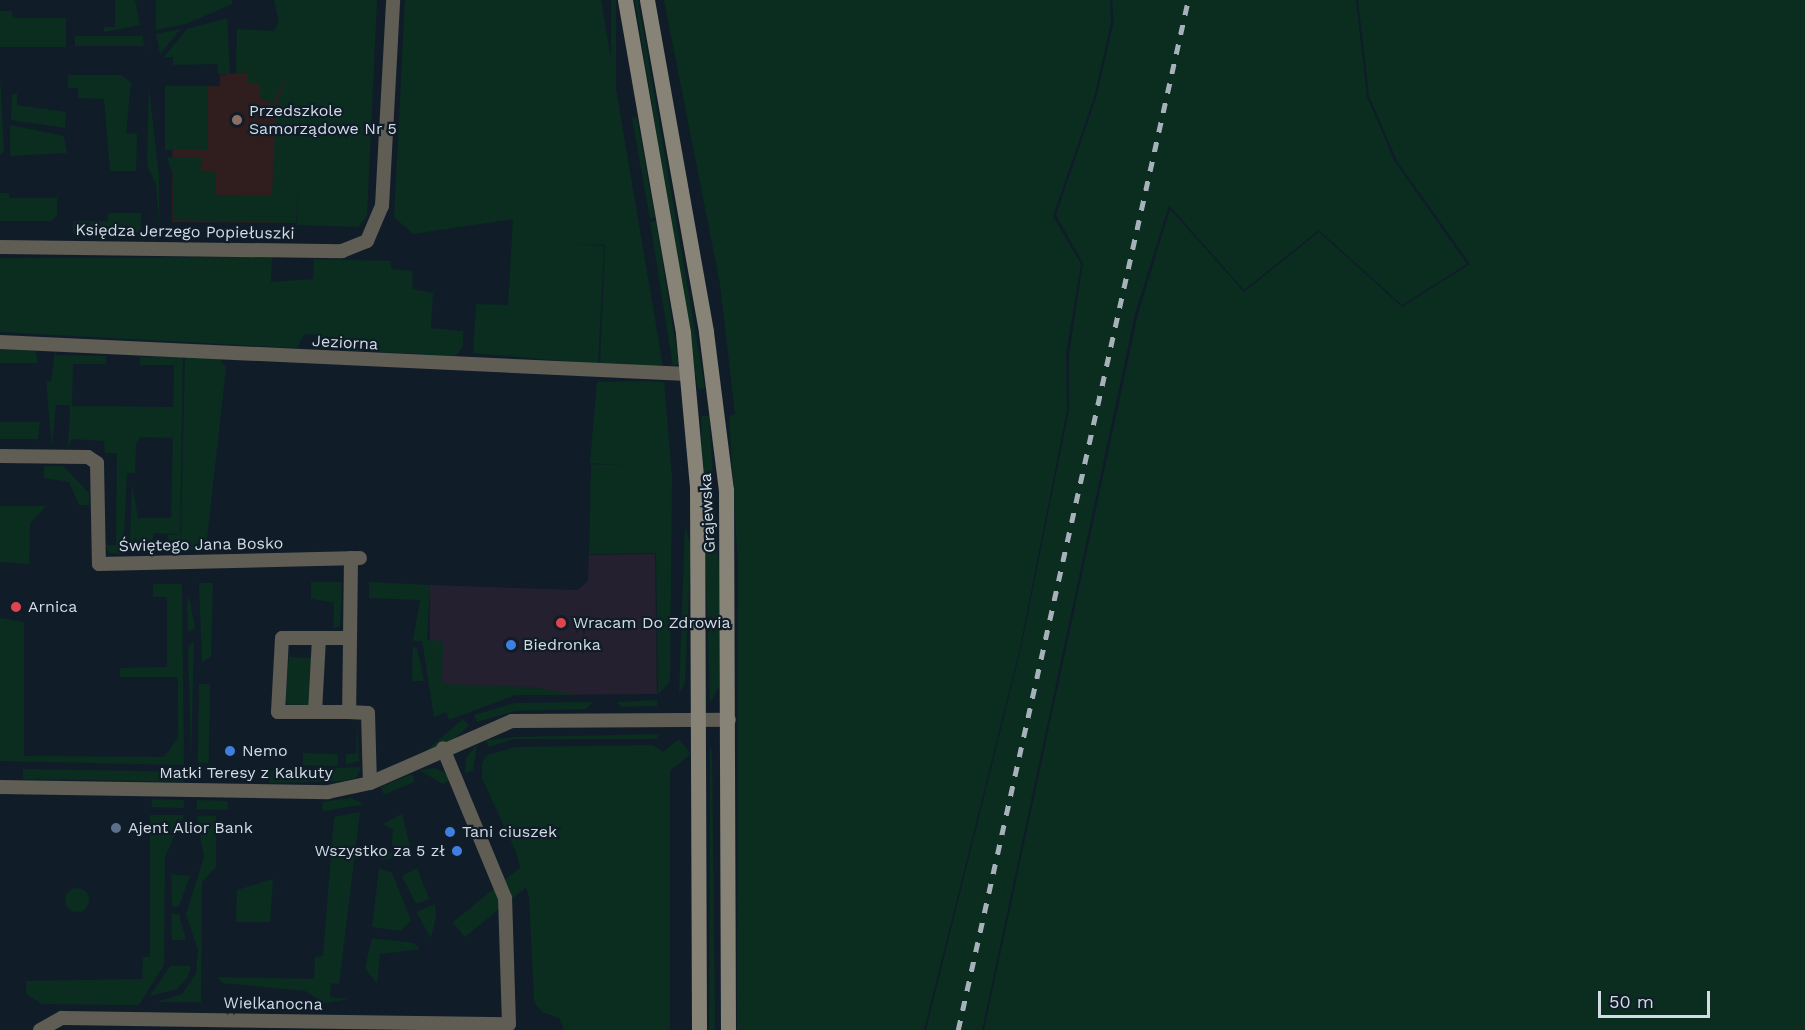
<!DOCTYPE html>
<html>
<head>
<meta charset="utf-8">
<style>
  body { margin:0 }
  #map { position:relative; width:1805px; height:1030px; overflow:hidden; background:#101d29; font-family:"Work Sans",sans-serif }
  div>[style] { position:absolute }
  .commercial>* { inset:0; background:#24202f }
  .education>* { inset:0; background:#301d1d }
  .green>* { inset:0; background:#0a2d1f; transform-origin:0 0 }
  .round { border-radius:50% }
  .minor>* { height:14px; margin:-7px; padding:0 7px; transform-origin:7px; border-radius:7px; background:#605d55 }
  .secondary>* { height:15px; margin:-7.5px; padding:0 7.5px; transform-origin:7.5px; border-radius:7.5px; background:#878376 }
  .rail>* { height:4.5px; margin-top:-2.25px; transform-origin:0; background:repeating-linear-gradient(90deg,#a7b1ba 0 10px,transparent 0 20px) }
  .dots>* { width:16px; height:16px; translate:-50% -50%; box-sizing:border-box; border:3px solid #101d29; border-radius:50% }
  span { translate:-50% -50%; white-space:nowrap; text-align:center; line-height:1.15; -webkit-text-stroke:4.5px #101d29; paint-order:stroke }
  .poi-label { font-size:16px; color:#d3dce4 }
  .left { translate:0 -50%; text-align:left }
  .right { translate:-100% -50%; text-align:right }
  .street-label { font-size:16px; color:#d3dce4 }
  .scale { position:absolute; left:1598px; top:991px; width:112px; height:27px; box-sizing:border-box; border:3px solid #d3dce4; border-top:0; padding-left:8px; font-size:18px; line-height:21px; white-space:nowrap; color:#d3dce4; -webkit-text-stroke:4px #101d29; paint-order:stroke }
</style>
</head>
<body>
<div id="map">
  <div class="commercial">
    <i style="clip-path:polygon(655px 554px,657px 694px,515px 695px,475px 705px,449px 719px,430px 658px,430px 585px,578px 590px,588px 581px,589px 555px)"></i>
  </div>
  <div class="education">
    <i style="clip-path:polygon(248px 72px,303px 73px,296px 223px,172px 222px,173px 87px,220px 86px,220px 75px)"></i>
  </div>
  <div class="green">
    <i style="clip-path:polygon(115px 0,135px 0,140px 25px,104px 32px,104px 27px,115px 27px)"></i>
    <i style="clip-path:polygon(156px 0,232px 0,232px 4px,186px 24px,156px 30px)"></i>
    <i style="clip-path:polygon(274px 0,377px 0,367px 216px,358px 227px,297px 225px,298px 187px,296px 223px,173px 220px,174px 166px,172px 172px,167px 157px,201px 158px,201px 171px,216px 172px,216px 195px,272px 196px,276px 106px,289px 70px,273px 105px,260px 97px,260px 83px,248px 83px,248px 72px,236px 74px,237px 29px,274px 31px,279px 22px)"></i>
    <i style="clip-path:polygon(405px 0,601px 0,663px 367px,600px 364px,605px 245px,571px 244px,604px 246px,598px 364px,473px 353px,476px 304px,508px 305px,513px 219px,413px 234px,394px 217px)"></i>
    <i style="left:611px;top:0;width:5px;height:117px"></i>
    <i style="clip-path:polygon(635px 0,638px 0,705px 388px,698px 389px)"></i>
    <i style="clip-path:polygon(664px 0,1110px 0,1111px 22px,1094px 98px,1053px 216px,1081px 264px,1066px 354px,1067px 410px,1020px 648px,924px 1030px,737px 1030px,738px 563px,729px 416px,735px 414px,720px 284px)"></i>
    <i style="clip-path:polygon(1112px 0,1356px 0,1367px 97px,1395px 162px,1467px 264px,1402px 305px,1319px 230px,1244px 290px,1169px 205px,1135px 314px,982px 1030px,926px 1030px,1021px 648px,1069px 410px,1069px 354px,1083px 263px,1056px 215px,1096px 98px,1114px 21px)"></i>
    <i style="clip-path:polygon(1358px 0,1805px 0,1805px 1030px,984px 1030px,1138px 314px,1170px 209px,1244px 292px,1319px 232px,1402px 307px,1470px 264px,1397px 161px,1369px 96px)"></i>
    <i style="clip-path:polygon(0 11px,12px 11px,13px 18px,66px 18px,66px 47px,0 47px)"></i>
    <i style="clip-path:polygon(227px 18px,230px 74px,218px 74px,217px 64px,173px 65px,173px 57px,164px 57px,187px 29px)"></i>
    <i style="clip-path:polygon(181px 29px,160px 54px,156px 34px)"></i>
    <i style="clip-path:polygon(75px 36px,142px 36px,148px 59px,144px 46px,75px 46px)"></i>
    <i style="clip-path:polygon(0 75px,4px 151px,0 155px)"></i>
    <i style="clip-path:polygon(68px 75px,122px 75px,131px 83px,126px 133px,137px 134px,136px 171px,110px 171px,104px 99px,78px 98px,78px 88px,68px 88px)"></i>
    <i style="left:208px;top:86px;width:64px;height:43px;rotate:90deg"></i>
    <i style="clip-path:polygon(149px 88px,159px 176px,159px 222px,156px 184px,147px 165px)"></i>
    <i style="clip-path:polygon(12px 94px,17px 94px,17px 105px,66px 112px,65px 128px,11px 120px)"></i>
    <i style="left:637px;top:117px;width:102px;height:5px;rotate:80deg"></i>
    <i style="clip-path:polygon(10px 125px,64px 136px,67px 153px,10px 156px)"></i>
    <i style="clip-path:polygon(0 193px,9px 193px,9px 198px,57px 198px,57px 215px,51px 221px,0 221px)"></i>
    <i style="clip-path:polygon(108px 213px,141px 213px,141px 229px,138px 233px,73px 234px,73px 221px,108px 221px)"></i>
    <i style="left:656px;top:221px;width:145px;height:6px;rotate:81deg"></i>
    <i style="clip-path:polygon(272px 257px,271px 282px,313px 279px,314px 259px,391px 261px,391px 269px,413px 271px,412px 289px,433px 293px,431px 328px,463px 331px,463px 346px,456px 356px,321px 349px,316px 335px,304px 334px,297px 348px,0 332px,0 258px)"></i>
    <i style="clip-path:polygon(0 347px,35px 349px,38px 363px,0 363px)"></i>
    <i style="clip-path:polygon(55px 350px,56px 355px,106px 356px,106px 364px,73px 364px,72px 406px,173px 407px,174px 365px,140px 365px,140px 357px,183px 357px,180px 534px,153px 533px,152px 552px,148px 542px,130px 542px,132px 484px,138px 518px,171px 518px,173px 438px,140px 437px,136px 444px,135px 473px,127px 473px,123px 554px,109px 553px,105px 545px,116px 545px,117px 453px,105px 453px,104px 441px,71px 439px,68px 449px,70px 405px,56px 405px,52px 448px,46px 381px,51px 381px)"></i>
    <i style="clip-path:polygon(185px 356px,219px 358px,226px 368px,206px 547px,173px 554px,167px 535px,181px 534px)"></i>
    <i style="clip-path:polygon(643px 381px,664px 382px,672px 477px,670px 682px,658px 694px,656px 553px,589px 554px,591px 464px,630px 466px,590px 463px,597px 382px)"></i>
    <i style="clip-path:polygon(701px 416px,709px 416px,719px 570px,719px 687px,710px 703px)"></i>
    <i style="clip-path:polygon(0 422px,40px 422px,36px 450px,37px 439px,0 439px)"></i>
    <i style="clip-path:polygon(44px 466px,63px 466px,89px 493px,89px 505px,79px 505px,69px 482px,44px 478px)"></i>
    <i style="clip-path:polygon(0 506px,46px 506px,30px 523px,29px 564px,0 562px)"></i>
    <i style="clip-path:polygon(685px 525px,691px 547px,685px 682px,679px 694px)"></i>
    <i style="clip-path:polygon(311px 582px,342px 582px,340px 626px,333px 629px,334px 602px,311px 599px)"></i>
    <i style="clip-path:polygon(369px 582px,430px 585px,427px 640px,443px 641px,442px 684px,535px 687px,576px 695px,515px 695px,449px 720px,446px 712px,434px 717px,422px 641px,413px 641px,420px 600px,369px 598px)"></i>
    <i style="clip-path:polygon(199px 583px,213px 583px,211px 657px,202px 662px)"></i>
    <i style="clip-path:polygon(153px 584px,182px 584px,184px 765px,0 761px,0 618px,24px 622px,24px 756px,164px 757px,178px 738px,178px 677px,120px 677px,120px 668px,167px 667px,167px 597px,153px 597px)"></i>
    <i style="clip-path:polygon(189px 596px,195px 628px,188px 632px,187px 599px)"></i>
    <i style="clip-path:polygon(194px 642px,191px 757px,188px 646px)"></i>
    <i style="clip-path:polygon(290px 645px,290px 657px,312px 658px,309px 705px,290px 707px,285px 701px)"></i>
    <i style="clip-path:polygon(413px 647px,417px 648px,424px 681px,412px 681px)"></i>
    <i style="left:210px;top:684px;width:79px;height:11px;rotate:91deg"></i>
    <i style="clip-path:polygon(657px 700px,657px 706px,622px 707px,616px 702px)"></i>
    <i style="clip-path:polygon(593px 702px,586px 709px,515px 711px,477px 722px,474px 715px,515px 703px)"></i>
    <i style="left:463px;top:719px;width:9px;height:61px;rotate:49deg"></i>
    <i style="clip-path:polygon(357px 722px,359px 761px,346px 765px,346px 754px,356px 754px)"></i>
    <i style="clip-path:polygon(661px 734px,655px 739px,514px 739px,489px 747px,486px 740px,515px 737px)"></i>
    <i style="left:679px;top:739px;width:19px;height:291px;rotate:51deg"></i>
    <i style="clip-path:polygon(477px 744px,473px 770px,465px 774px,466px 758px)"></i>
    <i style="clip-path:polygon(653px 745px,670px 757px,670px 1030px,564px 1030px,559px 1018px,542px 1012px,534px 1002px,529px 897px,516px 852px,482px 778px,482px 763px,487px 755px,515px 747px)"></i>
    <i style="clip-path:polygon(710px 747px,712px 750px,715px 1030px,709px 1030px)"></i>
    <i style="left:303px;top:753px;width:35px;height:12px;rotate:2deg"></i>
    <i style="clip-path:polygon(361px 767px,356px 778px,343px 781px,269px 783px,269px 771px)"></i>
    <i style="clip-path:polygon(435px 768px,444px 772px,450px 780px,443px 784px,419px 770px)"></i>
    <i style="left:23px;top:769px;width:161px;height:10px;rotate:1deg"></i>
    <i style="left:412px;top:774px;width:8px;height:34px;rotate:67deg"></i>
    <i style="clip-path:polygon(351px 798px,365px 804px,323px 811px,322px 802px)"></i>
    <i style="left:152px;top:799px;width:32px;height:8px;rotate:2deg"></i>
    <i style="left:197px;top:800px;width:31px;height:9px;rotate:2deg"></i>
    <i style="clip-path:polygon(360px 812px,339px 984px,331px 983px,330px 997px,349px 999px,324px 1003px,305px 991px,222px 983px,218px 977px,314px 979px,315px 957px,323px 956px,334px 817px)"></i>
    <i style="clip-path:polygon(402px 814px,412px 855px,381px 860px,379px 852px,391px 853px,393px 829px,383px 824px)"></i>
    <i style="clip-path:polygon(150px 815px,184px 815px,165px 857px,164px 965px,139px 1005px,42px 1004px,26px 994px,26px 981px,142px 979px,143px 957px,150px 957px)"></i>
    <i style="clip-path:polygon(197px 816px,216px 816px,216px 867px,202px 882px,201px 1002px,156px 1002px,182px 994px,196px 974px,198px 950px,186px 914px,204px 857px)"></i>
    <i style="clip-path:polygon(379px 868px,392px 873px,411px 920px,401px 931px,372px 927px)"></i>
    <i style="clip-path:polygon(417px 868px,429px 899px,416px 904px,402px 876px)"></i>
    <i style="clip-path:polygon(171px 874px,190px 876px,179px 906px,172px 907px)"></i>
    <i style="clip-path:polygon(273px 879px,270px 922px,236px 922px,237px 890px)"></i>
    <i class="round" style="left:65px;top:888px;width:24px;height:24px"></i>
    <i style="clip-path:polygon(435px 904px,436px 916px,431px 938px,416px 912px)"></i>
    <i style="clip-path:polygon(171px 914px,179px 914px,186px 940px,172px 940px)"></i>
    <i style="clip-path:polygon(372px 938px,414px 943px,420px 949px,380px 954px,377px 984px,365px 968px)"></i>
    <i style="clip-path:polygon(170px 966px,191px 966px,187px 978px,177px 989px,150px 996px)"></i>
  </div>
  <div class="minor">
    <i style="left:0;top:247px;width:342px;rotate:0.7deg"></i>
    <i style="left:342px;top:251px;width:27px;rotate:-22deg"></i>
    <i style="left:367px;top:241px;width:38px;rotate:-67deg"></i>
    <i style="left:382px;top:206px;width:206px;rotate:-86.9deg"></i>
    <i style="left:0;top:342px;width:688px;rotate:2.67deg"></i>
    <i style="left:0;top:456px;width:88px;rotate:0.7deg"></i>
    <i style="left:88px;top:457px;width:11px;rotate:34deg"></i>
    <i style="left:97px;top:463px;width:101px;rotate:88.9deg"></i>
    <i style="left:99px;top:564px;width:261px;rotate:-1.3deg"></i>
    <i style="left:351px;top:558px;width:154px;rotate:90.7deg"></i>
    <i style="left:349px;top:712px;width:19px;rotate:3deg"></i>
    <i style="left:368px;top:713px;width:70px;rotate:88.4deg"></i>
    <i style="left:315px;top:712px;width:74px;rotate:-86.9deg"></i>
    <i style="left:349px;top:712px;width:71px;rotate:180deg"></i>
    <i style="left:278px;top:712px;width:74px;rotate:-86.9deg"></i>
    <i style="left:282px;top:638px;width:68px"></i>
    <i style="left:0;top:787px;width:328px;rotate:0.9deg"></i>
    <i style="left:328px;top:792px;width:43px;rotate:-12.1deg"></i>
    <i style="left:370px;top:783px;width:155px;rotate:-23.6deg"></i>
    <i style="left:512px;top:721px;width:217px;rotate:-0.3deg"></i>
    <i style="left:40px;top:1030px;width:25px;rotate:-29deg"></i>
    <i style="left:62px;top:1018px;width:447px;rotate:0.8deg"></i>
    <i style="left:509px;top:1024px;width:126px;rotate:-91.8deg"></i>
    <i style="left:505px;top:898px;width:162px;rotate:-112.5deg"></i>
  </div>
  <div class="secondary">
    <i style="left:625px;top:0;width:338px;rotate:80.1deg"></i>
    <i style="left:683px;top:333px;width:154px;rotate:84.8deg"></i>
    <i style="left:697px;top:486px;width:544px;rotate:89.79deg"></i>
    <i style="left:647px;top:0;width:337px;rotate:79.9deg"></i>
    <i style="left:706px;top:332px;width:159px;rotate:82.8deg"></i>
    <i style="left:726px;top:490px;width:540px;rotate:89.79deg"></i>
  </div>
  <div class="rail">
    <i style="left:958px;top:1030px;width:1055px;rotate:-77.41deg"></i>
  </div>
  <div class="dots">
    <i style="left:237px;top:120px;background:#8d6e63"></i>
    <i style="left:16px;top:607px;background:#e0444e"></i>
    <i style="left:561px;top:623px;background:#e0444e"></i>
    <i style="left:511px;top:645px;background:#3f7fe0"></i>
    <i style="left:230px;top:751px;background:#3f7fe0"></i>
    <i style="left:116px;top:828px;background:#5c6f8a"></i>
    <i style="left:450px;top:832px;background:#3f7fe0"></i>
    <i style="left:457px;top:851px;background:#3f7fe0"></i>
  </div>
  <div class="poi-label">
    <span class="left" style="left:249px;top:120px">Przedszkole<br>Samorządowe Nr 5</span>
    <span class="left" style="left:28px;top:607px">Arnica</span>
    <span class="left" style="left:573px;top:623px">Wracam Do Zdrowia</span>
    <span class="left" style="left:523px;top:645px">Biedronka</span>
    <span class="left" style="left:242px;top:751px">Nemo</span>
    <span class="left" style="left:128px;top:828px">Ajent Alior Bank</span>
    <span class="left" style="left:462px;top:832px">Tani ciuszek</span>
    <span class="right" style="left:445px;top:851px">Wszystko za 5 zł</span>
  </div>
  <div class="street-label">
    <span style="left:185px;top:232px;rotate:1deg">Księdza Jerzego Popiełuszki</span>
    <span style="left:345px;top:343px;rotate:3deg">Jeziorna</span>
    <span style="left:708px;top:513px;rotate:-93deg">Grajewska</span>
    <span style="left:201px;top:545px;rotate:-1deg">Świętego Jana Bosko</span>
    <span style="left:246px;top:773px">Matki Teresy z Kalkuty</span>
    <span style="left:273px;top:1004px;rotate:1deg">Wielkanocna</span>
  </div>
  <div class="scale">50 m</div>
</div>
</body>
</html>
